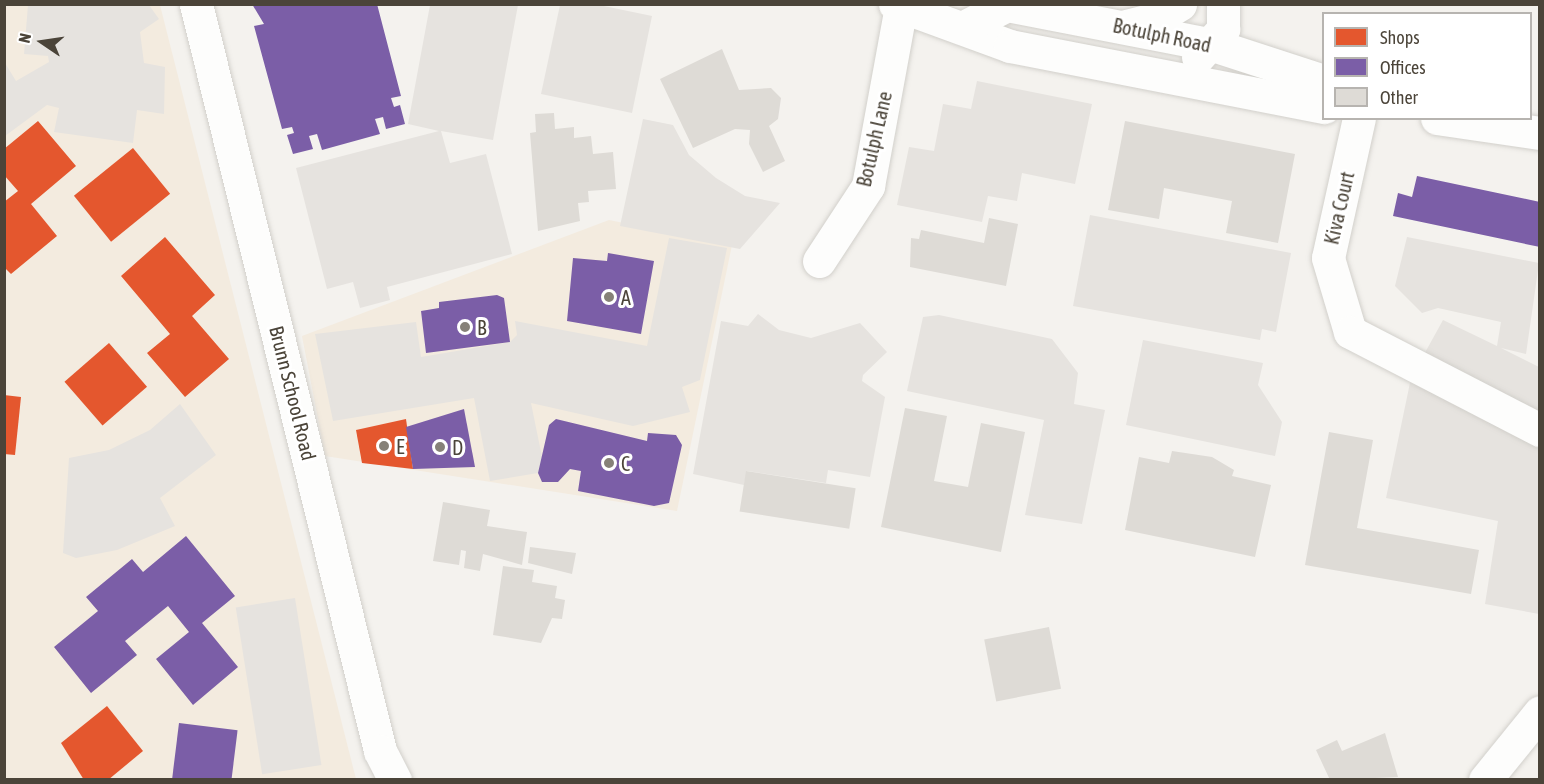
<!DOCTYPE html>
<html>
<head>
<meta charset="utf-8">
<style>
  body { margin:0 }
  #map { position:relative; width:1544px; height:784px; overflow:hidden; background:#f4f2ee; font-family:"Asap Condensed",sans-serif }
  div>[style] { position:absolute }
  .commercial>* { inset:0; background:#f3ebdf }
  .parking>* { inset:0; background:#e6e3df; transform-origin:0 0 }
  .shops>* { inset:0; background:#e4572e; transform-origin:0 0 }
  .offices>* { inset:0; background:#7b5ea7; transform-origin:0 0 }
  .building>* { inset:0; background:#dedbd6; transform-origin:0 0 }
  .roads { filter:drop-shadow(0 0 2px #d2d0cb) drop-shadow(0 0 2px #d2d0cb) }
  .minor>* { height:33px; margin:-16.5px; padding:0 16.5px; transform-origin:16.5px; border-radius:16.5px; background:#fdfdfc }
  .dots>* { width:16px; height:16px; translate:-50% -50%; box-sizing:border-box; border:3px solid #fff; border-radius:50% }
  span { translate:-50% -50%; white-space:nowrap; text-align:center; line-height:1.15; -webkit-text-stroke:6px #fff; paint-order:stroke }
  .street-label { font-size:20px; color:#4b4439 }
  .poi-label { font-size:20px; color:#4b4439 }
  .left { translate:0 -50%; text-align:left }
  .frame { position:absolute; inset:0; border:6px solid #4b4439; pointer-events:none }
  .legend { position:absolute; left:1322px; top:12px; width:210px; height:108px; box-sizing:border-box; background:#fff; border:2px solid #b7b4b0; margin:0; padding:8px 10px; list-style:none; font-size:18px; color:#4b4439 }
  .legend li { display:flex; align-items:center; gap:12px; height:30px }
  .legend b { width:30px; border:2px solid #b7b4b0 }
  .north { position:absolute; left:12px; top:12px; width:60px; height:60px; -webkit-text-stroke:4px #fff; paint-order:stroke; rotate:283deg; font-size:16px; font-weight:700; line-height:24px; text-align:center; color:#4b4439 }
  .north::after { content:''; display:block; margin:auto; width:21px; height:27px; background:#4b4439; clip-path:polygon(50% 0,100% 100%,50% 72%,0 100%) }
</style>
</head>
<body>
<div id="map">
  <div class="commercial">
    <i style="clip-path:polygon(5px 5px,160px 5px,356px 779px,5px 780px)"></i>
    <i style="clip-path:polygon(609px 220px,732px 245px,677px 511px,325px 456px,302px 336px)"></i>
  </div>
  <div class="parking">
    <i style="clip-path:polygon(28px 5px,149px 5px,159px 19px,140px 32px,144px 63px,165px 67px,164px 114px,137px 110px,133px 143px,54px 132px,59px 108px,47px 105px,5px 136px,5px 63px,16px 81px,49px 62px,48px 56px,24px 54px)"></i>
    <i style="clip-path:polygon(430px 5px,518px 5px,493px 140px,441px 131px,450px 163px,486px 154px,512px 254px,387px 287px,390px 300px,360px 308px,353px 282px,327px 289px,296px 168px,439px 131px,408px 124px)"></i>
    <i style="clip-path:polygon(560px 5px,599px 5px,652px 16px,632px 113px,541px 94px)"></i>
    <i style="clip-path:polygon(977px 81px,1092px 104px,1075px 184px,1022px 173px,1017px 201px,988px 196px,982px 222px,897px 205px,909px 147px,934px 151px,943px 104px,971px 109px)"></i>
    <i style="clip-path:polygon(643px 119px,673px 125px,689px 155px,716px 178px,745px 196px,780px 203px,740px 249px,620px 226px)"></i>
    <i style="clip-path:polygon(1090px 215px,1291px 253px,1276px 332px,1262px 329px,1260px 340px,1073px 306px)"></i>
    <i style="clip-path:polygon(1407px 237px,1539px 263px,1526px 354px,1501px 348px,1539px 367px,1539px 614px,1485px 604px,1498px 521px,1386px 498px,1411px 378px,1443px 320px,1497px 346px,1501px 322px,1438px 308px,1422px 313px,1395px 286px)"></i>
    <i style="clip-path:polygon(669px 238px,727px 248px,700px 380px,682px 387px,690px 412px,633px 426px,531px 403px,542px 457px,538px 473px,490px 481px,474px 398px,333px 421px,315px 334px,416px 322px,421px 357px,510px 342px,517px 335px,515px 321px,647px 346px)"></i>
    <i style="clip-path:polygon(758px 314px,779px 330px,811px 338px,860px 323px,887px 352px,863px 375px,862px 381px,885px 397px,870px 477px,828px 470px,826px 483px,747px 471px,744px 485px,693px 474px,721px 321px,748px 326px)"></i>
    <i style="clip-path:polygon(939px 315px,1052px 339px,1078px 373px,1074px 404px,1105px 410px,1082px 524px,1025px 515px,1044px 420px,907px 391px,923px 317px)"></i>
    <i style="clip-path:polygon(1143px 340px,1263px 363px,1258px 385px,1282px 422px,1275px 456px,1126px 425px)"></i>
    <i style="clip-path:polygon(180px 404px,216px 455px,160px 498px,175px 526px,117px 550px,76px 558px,63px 553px,69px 458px,109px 450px,150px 430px)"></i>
    <i style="left:295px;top:598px;width:169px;height:60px;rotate:81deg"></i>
  </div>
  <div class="shops">
    <i style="clip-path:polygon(38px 121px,76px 166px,31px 204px,57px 236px,11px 274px,4px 267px,4px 202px,18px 191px,4px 175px,4px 149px)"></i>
    <i style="left:133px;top:148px;width:59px;height:76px;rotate:51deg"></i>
    <i style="clip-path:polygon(165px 237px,215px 295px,192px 316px,229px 359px,185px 397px,147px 353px,170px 334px,121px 276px)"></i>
    <i style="left:109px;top:343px;width:58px;height:59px;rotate:49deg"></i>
    <i style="clip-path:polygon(4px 395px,21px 397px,15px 455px,4px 454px)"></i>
    <i style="clip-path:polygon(406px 419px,413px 469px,362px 463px,356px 430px)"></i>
    <i style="clip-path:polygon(107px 706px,143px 751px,108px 780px,84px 780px,61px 743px)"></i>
  </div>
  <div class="offices">
    <i style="clip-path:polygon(252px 4px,377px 4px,401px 96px,391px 98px,394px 107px,400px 105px,405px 124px,386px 129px,383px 117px,375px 119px,380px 134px,322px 150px,317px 134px,309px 136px,313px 149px,293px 154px,287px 135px,294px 133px,292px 127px,282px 129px,254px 26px,264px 24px)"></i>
    <i style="clip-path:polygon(1417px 176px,1540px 202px,1540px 247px,1393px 216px,1398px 193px,1412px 197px)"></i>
    <i style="clip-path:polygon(608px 253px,654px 261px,641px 334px,567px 321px,573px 258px,607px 261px)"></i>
    <i style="clip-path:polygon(497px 295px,504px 298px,510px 342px,426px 353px,421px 311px,439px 308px,439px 302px)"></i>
    <i style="clip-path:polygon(464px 409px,475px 467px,413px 469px,406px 427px)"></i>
    <i style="clip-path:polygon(556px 419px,647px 441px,648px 433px,676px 435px,682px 445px,669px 503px,654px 506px,578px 491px,581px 471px,570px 469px,558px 482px,542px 482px,538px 473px,549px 425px)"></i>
    <i style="clip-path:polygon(186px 536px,235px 596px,202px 623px,238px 667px,193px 705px,156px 659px,189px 632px,168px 606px,125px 641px,137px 655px,91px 693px,54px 647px,98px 611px,86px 597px,132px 559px,143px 572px)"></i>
    <i style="left:179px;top:723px;width:59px;height:57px;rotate:7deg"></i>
  </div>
  <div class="building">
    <i style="clip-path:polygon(722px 49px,739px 90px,771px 88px,781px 98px,778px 119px,769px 126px,785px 161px,763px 172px,749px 144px,750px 130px,735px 129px,693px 148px,660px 79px)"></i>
    <i style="clip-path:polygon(554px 113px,555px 129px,574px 127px,574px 138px,591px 136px,593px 154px,613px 152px,616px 189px,588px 191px,589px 202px,578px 203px,580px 221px,538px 231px,530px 133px,536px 132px,535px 114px)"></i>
    <i style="clip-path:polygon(1125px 121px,1295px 154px,1278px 243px,1226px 233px,1232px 201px,1164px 188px,1159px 219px,1108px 210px)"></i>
    <i style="clip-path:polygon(989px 218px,1018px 224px,1006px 286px,910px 267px,911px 238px,919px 239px,921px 230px,984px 243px)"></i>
    <i style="clip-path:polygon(905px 408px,947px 416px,934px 481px,968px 487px,981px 423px,1025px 432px,1001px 552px,881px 527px)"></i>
    <i style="clip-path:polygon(1329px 432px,1373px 440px,1357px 528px,1479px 550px,1471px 594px,1305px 565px)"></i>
    <i style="clip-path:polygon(1172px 451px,1212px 457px,1234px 470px,1232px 476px,1271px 485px,1255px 557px,1125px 530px,1139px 457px,1169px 463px)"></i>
    <i style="left:746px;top:471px;width:111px;height:41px;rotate:9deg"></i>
    <i style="clip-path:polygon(443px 502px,490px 510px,487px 526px,527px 532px,522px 565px,483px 554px,480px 571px,464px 568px,466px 551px,461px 550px,459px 565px,433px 561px)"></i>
    <i style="clip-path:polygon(530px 547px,576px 553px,572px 574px,528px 563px)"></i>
    <i style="clip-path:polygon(503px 566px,534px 570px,532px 582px,557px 586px,555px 598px,565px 600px,562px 619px,552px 618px,541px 643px,493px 635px)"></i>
    <i style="left:1049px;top:627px;width:63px;height:66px;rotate:79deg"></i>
    <i style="clip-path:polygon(1385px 733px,1398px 777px,1330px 780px,1316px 750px,1337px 740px,1342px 751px)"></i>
  </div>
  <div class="roads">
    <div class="minor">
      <i style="left:196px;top:4px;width:769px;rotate:76.16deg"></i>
      <i style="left:380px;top:751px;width:33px;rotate:63deg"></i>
      <i style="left:895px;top:4px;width:122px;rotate:20.1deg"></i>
      <i style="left:1010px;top:46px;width:320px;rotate:11deg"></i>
      <i style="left:966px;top:26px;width:46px;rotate:-27.1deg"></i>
      <i style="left:1007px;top:5px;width:210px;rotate:11deg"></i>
      <i style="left:1213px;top:45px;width:117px;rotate:18deg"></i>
      <i style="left:1126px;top:26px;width:32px;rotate:-14deg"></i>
      <i style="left:1157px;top:18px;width:27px;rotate:-31deg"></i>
      <i style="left:1198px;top:57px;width:38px;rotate:-48deg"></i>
      <i style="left:1223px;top:29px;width:25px;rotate:-90deg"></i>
      <i style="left:1359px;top:118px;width:143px;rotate:102.5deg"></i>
      <i style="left:1328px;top:258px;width:77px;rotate:73.4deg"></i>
      <i style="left:1350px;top:332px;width:214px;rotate:27.3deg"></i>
      <i style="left:1437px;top:118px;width:104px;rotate:8.3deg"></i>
      <i style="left:819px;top:261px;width:90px;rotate:-56.8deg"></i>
      <i style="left:868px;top:186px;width:183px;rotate:-79.6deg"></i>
      <i style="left:1485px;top:780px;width:87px;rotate:-51deg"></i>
    </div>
  </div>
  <div class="dots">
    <i style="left:609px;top:297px;background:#868178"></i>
    <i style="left:465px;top:327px;background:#868178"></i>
    <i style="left:384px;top:446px;background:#868178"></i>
    <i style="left:440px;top:447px;background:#868178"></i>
    <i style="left:609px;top:463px;background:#868178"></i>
  </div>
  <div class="street-label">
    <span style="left:1162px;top:35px;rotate:12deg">Botulph Road</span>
    <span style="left:874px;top:139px;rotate:-77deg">Botulph Lane</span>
    <span style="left:1339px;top:208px;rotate:-77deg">Kiva Court</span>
    <span style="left:293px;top:393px;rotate:76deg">Brunn School Road</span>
  </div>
  <div class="poi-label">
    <span class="left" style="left:621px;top:297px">A</span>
    <span class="left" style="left:477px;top:327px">B</span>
    <span class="left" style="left:396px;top:446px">E</span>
    <span class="left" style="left:452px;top:447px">D</span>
    <span class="left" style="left:621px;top:463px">C</span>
  </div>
  <div class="frame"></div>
  <ul class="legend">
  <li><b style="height:16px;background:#e4572e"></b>Shops</li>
  <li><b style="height:16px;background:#7b5ea7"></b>Offices</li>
  <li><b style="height:16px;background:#dedbd6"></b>Other</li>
  </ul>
  <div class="north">N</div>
</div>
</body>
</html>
